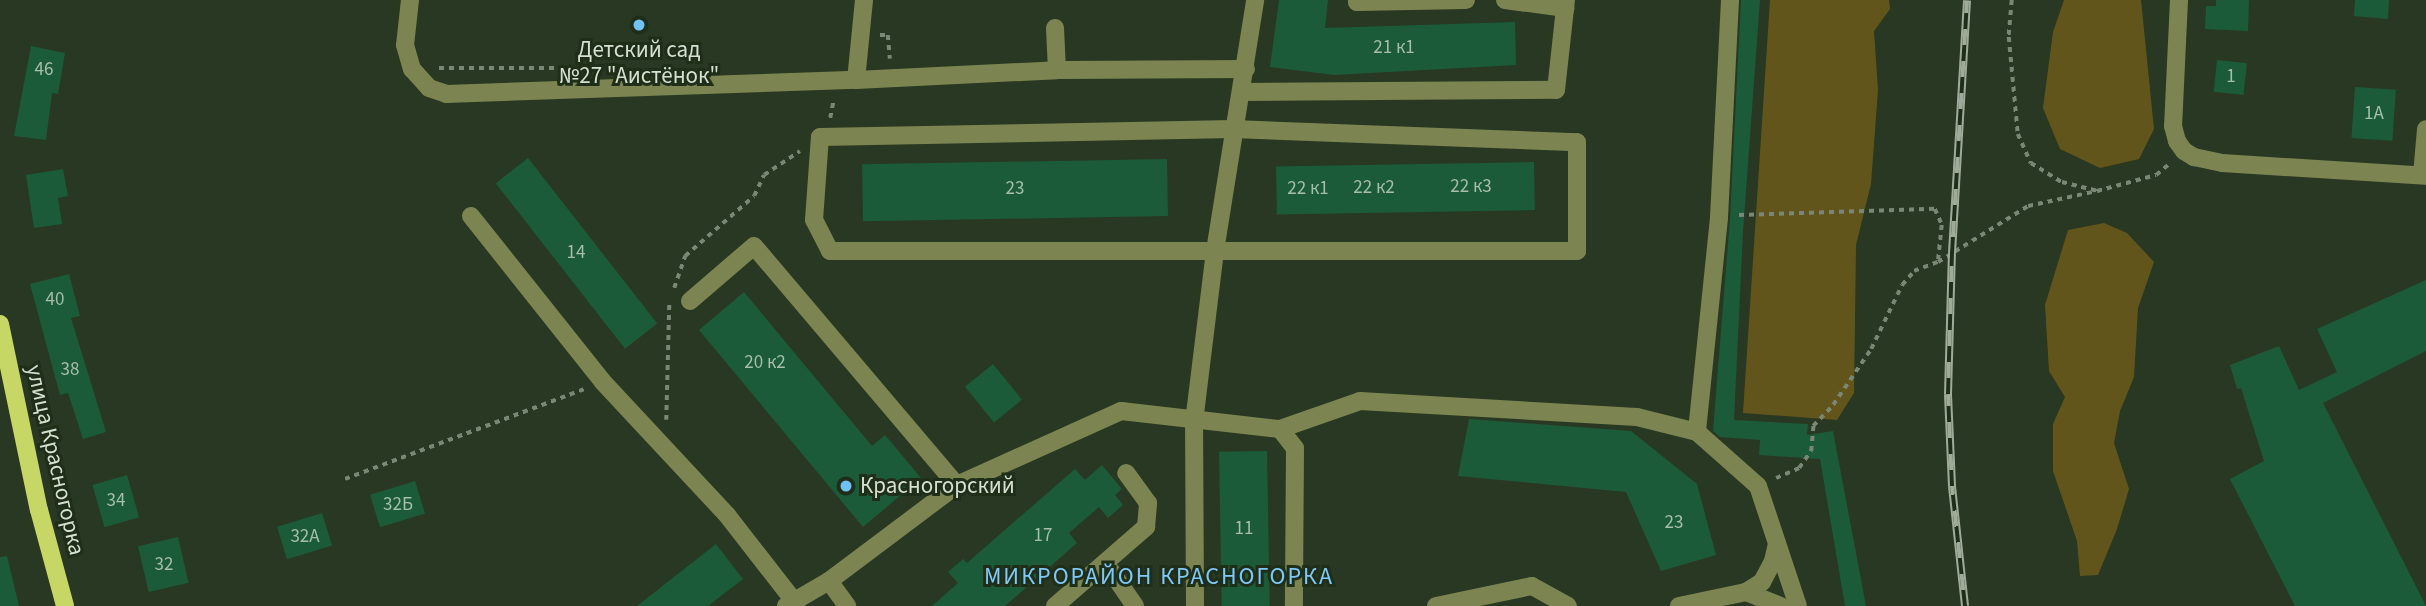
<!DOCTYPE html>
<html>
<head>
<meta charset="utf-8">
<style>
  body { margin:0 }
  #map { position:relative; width:2426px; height:606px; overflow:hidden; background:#293822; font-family:"Source Sans 3",sans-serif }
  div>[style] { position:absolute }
  .green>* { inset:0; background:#62551b }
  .building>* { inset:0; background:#1b5b3a; transform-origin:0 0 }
  .path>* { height:3.5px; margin-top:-1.75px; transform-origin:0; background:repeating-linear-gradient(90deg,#7a8775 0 5px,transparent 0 10px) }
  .minor>* { height:18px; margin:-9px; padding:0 9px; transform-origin:9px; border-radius:9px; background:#7c8551 }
  .major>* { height:18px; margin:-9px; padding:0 9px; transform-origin:9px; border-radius:9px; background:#c6d766 }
  .rail>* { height:8px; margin-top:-4px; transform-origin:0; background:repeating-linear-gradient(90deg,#1f2e19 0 16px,#9fab9a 0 32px); box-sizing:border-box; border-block:2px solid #9fab9a }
  .dots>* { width:19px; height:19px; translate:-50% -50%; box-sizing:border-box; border:4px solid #1f2e19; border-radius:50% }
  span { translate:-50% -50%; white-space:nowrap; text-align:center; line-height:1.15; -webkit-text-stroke:6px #1f2e19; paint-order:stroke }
  .number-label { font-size:19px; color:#a6beab }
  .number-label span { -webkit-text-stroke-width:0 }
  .poi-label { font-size:23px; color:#d5dfd1 }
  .left { translate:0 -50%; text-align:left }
  .street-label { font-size:23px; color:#d5dfd1 }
  .neighbourhood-label { font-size:24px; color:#7fc8f8; letter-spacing:2px }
</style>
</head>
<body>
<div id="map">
  <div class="green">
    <i style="clip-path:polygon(1770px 0,1889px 0,1890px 9px,1874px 31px,1878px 90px,1871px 184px,1856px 245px,1854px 393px,1837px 420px,1743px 413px)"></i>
    <i style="clip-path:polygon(2064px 0,2141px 0,2154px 129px,2139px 159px,2100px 168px,2060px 149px,2043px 108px,2053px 32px)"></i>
    <i style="clip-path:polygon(2104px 223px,2127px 233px,2154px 262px,2138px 308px,2134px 377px,2120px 411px,2114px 443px,2129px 489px,2117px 529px,2098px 575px,2080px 576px,2077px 541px,2053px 471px,2053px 424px,2065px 397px,2049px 371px,2045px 305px,2068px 230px)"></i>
  </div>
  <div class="building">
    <i style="clip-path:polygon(1279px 0,1328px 0,1325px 28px,1515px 22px,1516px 65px,1334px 75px,1270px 67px)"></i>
    <i style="clip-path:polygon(1741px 0,1760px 0,1743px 232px,1734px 420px,1808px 424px,1807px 435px,1833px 431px,1866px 606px,1845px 606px,1820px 459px,1759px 455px,1760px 440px,1720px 437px,1713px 431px,1730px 219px)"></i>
    <i style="clip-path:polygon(2216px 0,2249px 0,2248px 31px,2205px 29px,2206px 6px,2216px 6px)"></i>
    <i style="clip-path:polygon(2355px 0,2389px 0,2388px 19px,2354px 16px)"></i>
    <i style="clip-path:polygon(31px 46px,65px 53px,58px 94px,52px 93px,46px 140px,14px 136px)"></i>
    <i style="left:2217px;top:60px;width:30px;height:32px;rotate:6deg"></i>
    <i style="left:2355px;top:87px;width:41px;height:51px;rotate:4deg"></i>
    <i style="left:528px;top:158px;width:210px;height:41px;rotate:52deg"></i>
    <i style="left:1167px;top:159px;width:57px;height:305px;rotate:89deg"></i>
    <i style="left:1534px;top:162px;width:48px;height:258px;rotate:89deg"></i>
    <i style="clip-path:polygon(63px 169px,68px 196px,58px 198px,62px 224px,34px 228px,26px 175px)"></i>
    <i style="clip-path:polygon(69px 274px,80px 316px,71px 318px,106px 432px,83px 439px,68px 393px,60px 395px,30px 284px)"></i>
    <i style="clip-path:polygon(2426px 280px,2426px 351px,2323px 403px,2426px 606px,2295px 606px,2230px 479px,2264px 461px,2241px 388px,2237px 389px,2230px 365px,2279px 346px,2299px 390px,2337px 372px,2317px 329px)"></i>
    <i style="clip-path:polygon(744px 292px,872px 446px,885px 435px,921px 478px,863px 527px,699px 330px)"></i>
    <i style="left:993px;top:364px;width:46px;height:36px;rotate:51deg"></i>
    <i style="clip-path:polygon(1469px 419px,1631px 431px,1697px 484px,1716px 555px,1661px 571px,1626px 492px,1458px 476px)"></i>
    <i style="left:1267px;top:451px;width:155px;height:48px;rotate:89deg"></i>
    <i style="clip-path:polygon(1102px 465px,1122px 489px,1115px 495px,1123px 505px,1108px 518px,1099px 507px,1069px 533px,1077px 543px,1005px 606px,932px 606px,958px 583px,948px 572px,963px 559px,967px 563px,1075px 469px,1085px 480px)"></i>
    <i style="left:127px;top:475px;width:44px;height:36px;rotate:74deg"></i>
    <i style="left:415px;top:481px;width:34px;height:47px;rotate:73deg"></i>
    <i style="left:322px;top:513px;width:34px;height:47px;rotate:73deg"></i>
    <i style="left:178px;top:537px;width:47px;height:41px;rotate:77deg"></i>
    <i style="clip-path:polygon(716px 544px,743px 579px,708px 606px,637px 606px)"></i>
    <i style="clip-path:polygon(7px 556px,19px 606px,0 606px,0 557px)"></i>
  </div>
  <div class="path">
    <i style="left:2012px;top:0;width:37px;rotate:95deg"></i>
    <i style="left:2009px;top:37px;width:97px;rotate:84.7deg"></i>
    <i style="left:2018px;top:134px;width:32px;rotate:66deg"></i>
    <i style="left:2031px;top:163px;width:36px;rotate:32deg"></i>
    <i style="left:2062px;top:182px;width:36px;rotate:14deg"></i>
    <i style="left:2097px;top:191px;width:61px;rotate:-15.2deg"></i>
    <i style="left:2156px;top:175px;width:17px;rotate:-40deg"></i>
    <i style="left:880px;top:35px;width:8px"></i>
    <i style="left:888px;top:35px;width:24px;rotate:85deg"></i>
    <i style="left:439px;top:68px;width:143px"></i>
    <i style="left:830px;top:118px;width:20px;rotate:-79deg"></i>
    <i style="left:1739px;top:215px;width:196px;rotate:-1.8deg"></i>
    <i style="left:1935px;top:209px;width:17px;rotate:66deg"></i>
    <i style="left:1942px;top:225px;width:37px;rotate:96deg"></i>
    <i style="left:674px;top:288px;width:34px;rotate:-71deg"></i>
    <i style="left:685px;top:256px;width:91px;rotate:-41deg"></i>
    <i style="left:754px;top:196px;width:23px;rotate:-65deg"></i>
    <i style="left:764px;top:175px;width:43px;rotate:-33.7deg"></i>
    <i style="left:666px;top:420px;width:118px;rotate:-88.5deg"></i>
    <i style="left:1776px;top:478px;width:25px;rotate:-23deg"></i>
    <i style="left:1799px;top:468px;width:21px;rotate:-55deg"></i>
    <i style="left:1811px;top:451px;width:25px;rotate:-85deg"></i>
    <i style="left:1813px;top:426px;width:29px;rotate:-46deg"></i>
    <i style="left:1833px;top:405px;width:68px;rotate:-55.8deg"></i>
    <i style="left:1871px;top:349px;width:71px;rotate:-64.2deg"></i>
    <i style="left:1902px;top:285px;width:18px;rotate:-49deg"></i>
    <i style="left:1914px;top:271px;width:26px;rotate:-21deg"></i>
    <i style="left:1938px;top:262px;width:106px;rotate:-31.9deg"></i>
    <i style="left:2028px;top:206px;width:71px;rotate:-12.3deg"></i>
    <i style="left:345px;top:479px;width:256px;rotate:-20.6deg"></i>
  </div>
  <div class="minor">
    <i style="left:410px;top:0;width:45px;rotate:96.3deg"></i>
    <i style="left:405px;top:45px;width:25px;rotate:74deg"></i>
    <i style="left:412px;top:69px;width:25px;rotate:48deg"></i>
    <i style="left:429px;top:88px;width:18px;rotate:19deg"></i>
    <i style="left:446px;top:94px;width:410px;rotate:-2deg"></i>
    <i style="left:864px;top:0;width:80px;rotate:95.7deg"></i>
    <i style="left:856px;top:80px;width:201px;rotate:-2.8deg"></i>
    <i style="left:1057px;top:70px;width:189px;rotate:-0.3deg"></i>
    <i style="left:1357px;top:0;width:2px;rotate:90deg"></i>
    <i style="left:1357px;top:2px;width:109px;rotate:-1.1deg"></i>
    <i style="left:1505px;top:0;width:61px;rotate:7.6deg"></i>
    <i style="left:1730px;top:0;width:218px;rotate:92.9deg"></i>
    <i style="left:1719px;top:218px;width:215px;rotate:95.9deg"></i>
    <i style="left:1697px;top:432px;width:81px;rotate:41.5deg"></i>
    <i style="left:1758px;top:486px;width:126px;rotate:71.6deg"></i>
    <i style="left:2179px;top:0;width:126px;rotate:92.7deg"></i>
    <i style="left:2173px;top:126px;width:16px;rotate:75deg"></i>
    <i style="left:2177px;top:141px;width:12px;rotate:55deg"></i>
    <i style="left:2184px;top:151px;width:12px;rotate:31deg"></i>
    <i style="left:2194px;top:157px;width:29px;rotate:12deg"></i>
    <i style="left:2222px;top:163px;width:204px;rotate:3.6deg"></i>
    <i style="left:1055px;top:28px;width:42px;rotate:87.3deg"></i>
    <i style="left:1241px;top:92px;width:315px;rotate:-0.4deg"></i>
    <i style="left:1556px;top:90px;width:91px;rotate:-83.7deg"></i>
    <i style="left:1233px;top:129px;width:344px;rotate:2.2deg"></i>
    <i style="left:1577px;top:142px;width:109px;rotate:90deg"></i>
    <i style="left:1577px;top:251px;width:747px;rotate:180deg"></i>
    <i style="left:830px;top:251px;width:35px;rotate:-117deg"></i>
    <i style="left:814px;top:220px;width:83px;rotate:-85.9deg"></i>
    <i style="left:820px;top:137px;width:413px;rotate:-1.1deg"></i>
    <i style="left:2422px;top:175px;width:46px;rotate:-85deg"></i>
    <i style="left:471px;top:216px;width:212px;rotate:51.5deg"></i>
    <i style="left:603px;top:382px;width:182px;rotate:47deg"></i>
    <i style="left:727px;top:515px;width:109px;rotate:52.1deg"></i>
    <i style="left:690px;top:301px;width:84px;rotate:-40.7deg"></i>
    <i style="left:754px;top:246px;width:314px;rotate:49.7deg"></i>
    <i style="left:1280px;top:429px;width:85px;rotate:-19.3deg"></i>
    <i style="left:1360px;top:401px;width:277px;rotate:3.3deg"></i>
    <i style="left:1637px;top:417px;width:62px;rotate:14deg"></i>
    <i style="left:1106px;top:564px;width:51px;rotate:55.4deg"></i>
    <i style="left:829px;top:581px;width:31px;rotate:54deg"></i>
    <i style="left:1746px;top:592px;width:38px;rotate:22deg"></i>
    <i style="left:786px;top:606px;width:50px;rotate:-30.2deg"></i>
    <i style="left:829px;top:581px;width:160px;rotate:-36.9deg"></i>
    <i style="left:957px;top:485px;width:180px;rotate:-24.3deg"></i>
    <i style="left:1121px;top:411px;width:160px;rotate:6.5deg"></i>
    <i style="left:1280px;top:429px;width:24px;rotate:52deg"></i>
    <i style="left:1295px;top:448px;width:158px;rotate:90.4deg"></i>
    <i style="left:1055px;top:606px;width:121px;rotate:-41deg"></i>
    <i style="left:1146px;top:527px;width:24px;rotate:-85deg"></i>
    <i style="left:1148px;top:503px;width:37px;rotate:-126deg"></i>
    <i style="left:1195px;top:606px;width:184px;rotate:-90.3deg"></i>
    <i style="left:1194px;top:422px;width:172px;rotate:-83deg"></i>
    <i style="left:1215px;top:251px;width:254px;rotate:-80.9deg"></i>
    <i style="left:1436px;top:606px;width:98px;rotate:-11.8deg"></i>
    <i style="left:1532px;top:586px;width:41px;rotate:29.1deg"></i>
    <i style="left:1679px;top:606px;width:68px;rotate:-11.8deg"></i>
    <i style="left:1746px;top:592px;width:19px;rotate:-32deg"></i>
    <i style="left:1762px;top:582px;width:24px;rotate:-62deg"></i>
    <i style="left:1773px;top:561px;width:18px;rotate:-77deg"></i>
  </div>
  <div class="major">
    <i style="left:0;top:324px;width:190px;rotate:78.2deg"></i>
    <i style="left:39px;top:510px;width:99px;rotate:74.8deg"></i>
  </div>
  <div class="rail">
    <i style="left:1965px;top:606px;width:121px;rotate:-96.2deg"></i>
    <i style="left:1952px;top:486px;width:92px;rotate:-92.5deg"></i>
    <i style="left:1948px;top:394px;width:141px;rotate:-88.4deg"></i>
    <i style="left:1952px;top:253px;width:253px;rotate:-86.6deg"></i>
  </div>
  <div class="dots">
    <i style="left:639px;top:25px;background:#71c1f5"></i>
    <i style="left:846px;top:486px;background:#71c1f5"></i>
  </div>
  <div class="number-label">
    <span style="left:1394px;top:48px">21 к1</span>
    <span style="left:44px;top:70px">46</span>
    <span style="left:2231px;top:77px">1</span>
    <span style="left:2374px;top:114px">1А</span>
    <span style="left:1471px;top:187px">22 к3</span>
    <span style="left:1374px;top:188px">22 к2</span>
    <span style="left:1015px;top:189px">23</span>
    <span style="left:1308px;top:189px">22 к1</span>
    <span style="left:576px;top:253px">14</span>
    <span style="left:55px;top:300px">40</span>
    <span style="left:765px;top:363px">20 к2</span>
    <span style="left:70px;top:370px">38</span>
    <span style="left:116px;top:501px">34</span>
    <span style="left:398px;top:505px">32Б</span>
    <span style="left:1674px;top:523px">23</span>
    <span style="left:1244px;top:529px">11</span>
    <span style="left:1043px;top:536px">17</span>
    <span style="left:305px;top:537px">32А</span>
    <span style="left:164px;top:565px">32</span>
  </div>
  <div class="poi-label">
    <span style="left:639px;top:63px">Детский сад<br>№27 "Аистёнок"</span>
    <span class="left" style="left:860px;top:486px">Красногорский</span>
  </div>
  <div class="street-label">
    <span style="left:55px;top:460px;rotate:77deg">улица Красногорка</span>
  </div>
  <div class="neighbourhood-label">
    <span style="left:1159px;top:577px">МИКРОРАЙОН КРАСНОГОРКА</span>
  </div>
</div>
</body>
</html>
